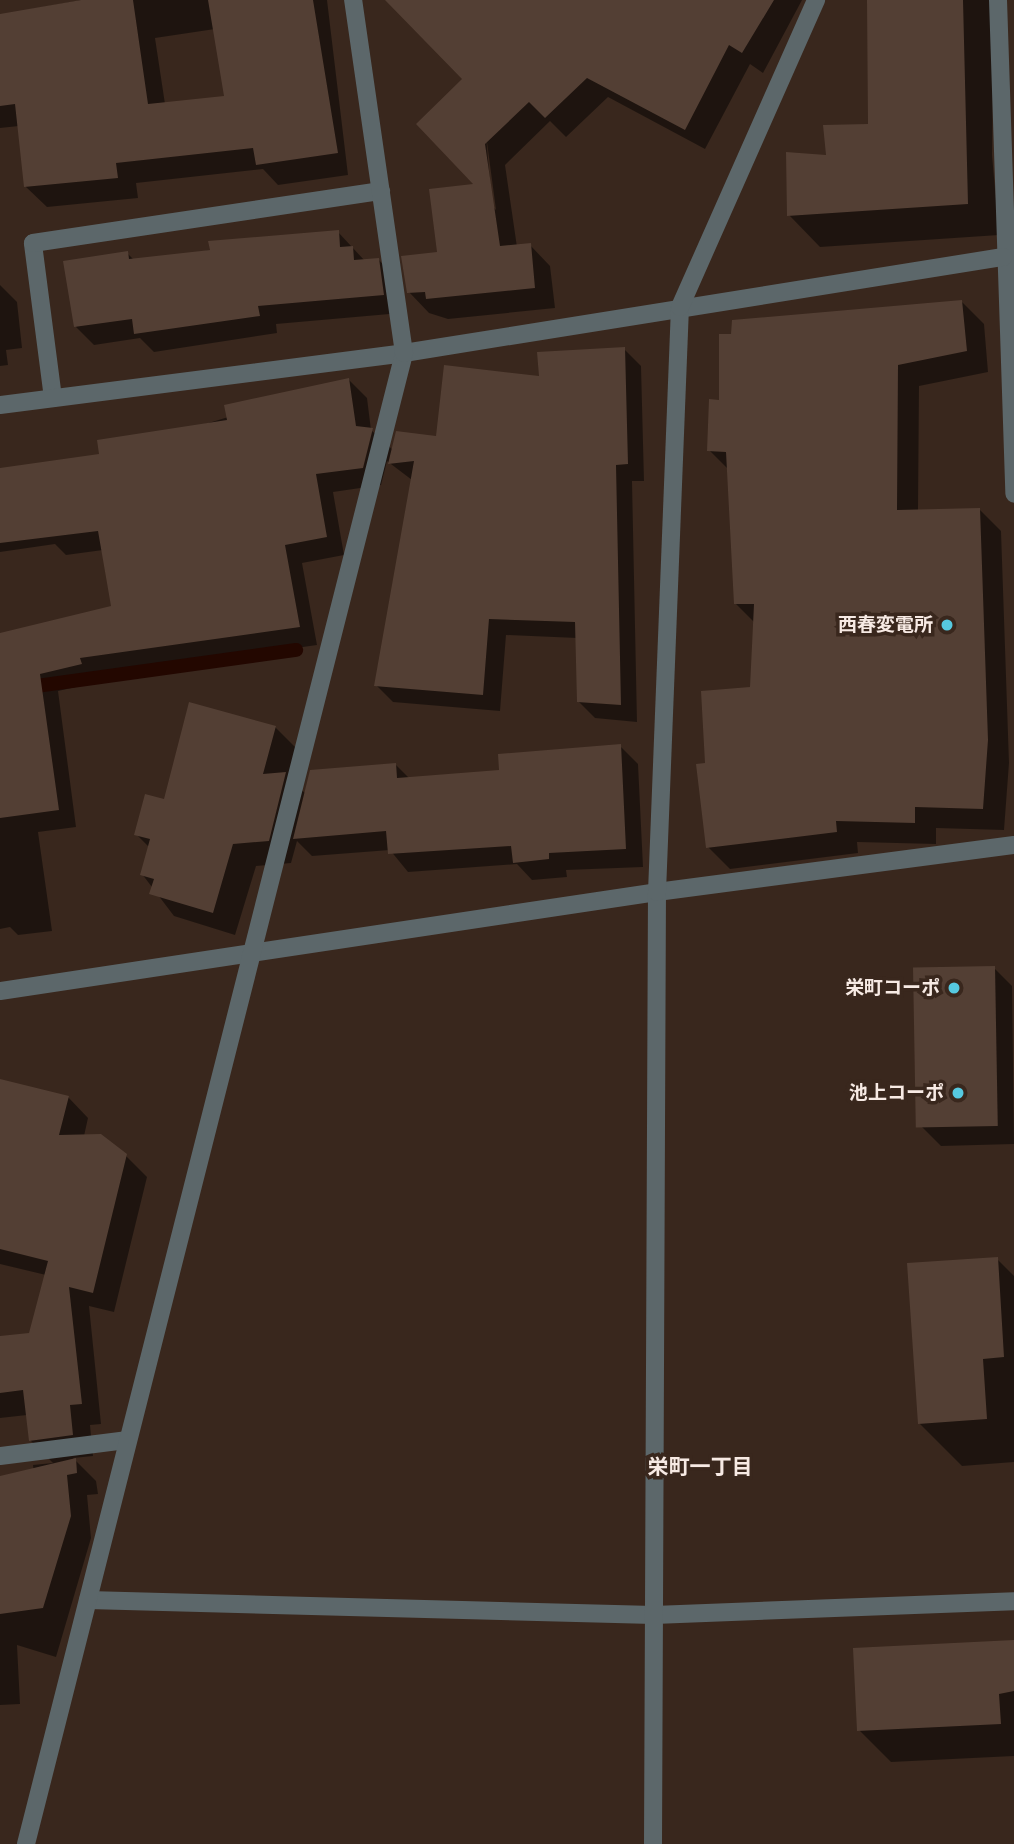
<!DOCTYPE html>
<html>
<head>
<meta charset="utf-8">
<style>
  body { margin:0 }
  #map { position:relative; width:1014px; height:1844px; overflow:hidden; background:#39271d; font-family:Raleway,"Noto Sans JP",sans-serif }
  div>[style] { position:absolute }
  .shadow>* { inset:0; background:#0007 }
  .stream>* { height:14px; margin:-7px; padding:0 7px; transform-origin:7px; border-radius:7px; background:#230700 }
  .building>* { inset:0; background:#533f34; transform-origin:0 0 }
  .street>* { height:18px; margin:-9px; padding:0 9px; transform-origin:9px; border-radius:9px; background:#5c676a }
  .dots>* { width:19px; height:19px; translate:-50% -50%; box-sizing:border-box; border:4px solid #39271d; border-radius:50% }
  span { translate:-50% -50%; white-space:nowrap; text-align:center; line-height:1.15; -webkit-text-stroke:7px #39271d; paint-order:stroke }
  .poi-label { font-size:19px; color:#f7eae4; font-weight:700 }
  .right { translate:-100% -50%; text-align:right }
  .neighbourhood-label { font-size:21px; color:#f7eae4; font-weight:700 }
</style>
</head>
<body>
<div id="map">
  <div class="shadow">
    <i style="clip-path:polygon(evenodd,82px 0,327px 0,348px 175px,278px 185px,263px 169px,136px 183px,138px 198px,47px 207px,26px 187px,19px 126px,0 128px,0 15px,82px 0,215px 29px,226px 98px,165px 104px,155px 38px,215px 29px)"></i>
    <i style="clip-path:polygon(evenodd,420px 0,802px 0,763px 73px,750px 64px,705px 149px,608px 97px,566px 137px,550px 121px,505px 165px,517px 247px,530px 245px,550px 266px,555px 308px,448px 319px,429px 313px,409px 292px,439px 254px,477px 185px,464px 80px,420px 0,486px 135px,496px 210px,492px 206px,486px 135px)"></i>
    <i style="clip-path:polygon(869px 0,994px 0,992px 155px,999px 235px,820px 247px,789px 215px,828px 157px,870px 126px)"></i>
    <i style="clip-path:polygon(338px 232px,365px 261px,378px 259px,396px 278px,401px 313px,276px 324px,277px 333px,154px 352px,140px 338px,94px 345px,76px 327px,127px 253px,135px 261px)"></i>
    <i style="clip-path:polygon(0 285px,17px 302px,22px 348px,6px 350px,8px 365px,0 366px)"></i>
    <i style="clip-path:polygon(962px 302px,984px 324px,988px 372px,919px 386px,918px 511px,979px 509px,1001px 531px,1009px 763px,1004px 830px,936px 828px,936px 844px,857px 842px,858px 853px,730px 869px,708px 847px,707px 764px,752px 689px,755px 623px,736px 604px,729px 470px,709px 450px,721px 402px)"></i>
    <i style="clip-path:polygon(624px 349px,641px 366px,644px 481px,632px 481px,637px 722px,595px 718px,578px 701px,577px 638px,506px 635px,500px 711px,393px 702px,376px 685px,412px 480px,387px 461px,381px 485px,333px 492px,344px 555px,302px 563px,317px 645px,97px 676px,98px 682px,58px 691px,76px 827px,38px 832px,52px 931px,18px 935px,10px 927px,0 929px,0 645px,113px 608px,103px 550px,66px 555px,55px 544px,0 552px,0 470px,101px 456px,349px 380px,367px 398px,371px 430px,393px 450px,437px 438px,541px 378px)"></i>
    <i style="clip-path:polygon(275px 727px,298px 750px,290px 779px,306px 794px,396px 765px,410px 779px,501px 772px,620px 746px,638px 764px,643px 867px,566px 870px,567px 877px,532px 880px,517px 864px,408px 872px,390px 850px,312px 856px,297px 841px,291px 863px,256px 866px,235px 935px,174px 916px,142px 874px,150px 848px,136px 834px,165px 802px)"></i>
    <i style="clip-path:polygon(994px 968px,1012px 986px,1014px 1144px,941px 1146px,922px 1127px)"></i>
    <i style="clip-path:polygon(0 1097px,68px 1097px,88px 1118px,84px 1136px,126px 1156px,147px 1177px,114px 1312px,89px 1306px,101px 1424px,90px 1425px,93px 1456px,73px 1458px,96px 1481px,98px 1494px,87px 1495px,91px 1538px,56px 1657px,17px 1645px,20px 1704px,0 1705px,0 1478px,34px 1474px,33px 1465px,53px 1463px,30px 1440px,27px 1415px,0 1418px,0 1337px,31px 1334px,46px 1275px,0 1264px)"></i>
    <i style="clip-path:polygon(997px 1259px,1014px 1276px,1014px 1462px,962px 1466px,919px 1423px)"></i>
    <i style="clip-path:polygon(1014px 1643px,1014px 1756px,891px 1762px,859px 1730px)"></i>
  </div>
  <div class="stream">
    <i style="left:0;top:691px;width:299px;rotate:-7.9deg"></i>
  </div>
  <div class="building">
    <i style="clip-path:polygon(81px 0,133px 0,148px 104px,224px 96px,208px 0,313px 0,338px 153px,256px 165px,253px 148px,116px 163px,118px 178px,24px 187px,15px 104px,0 106px,0 14px)"></i>
    <i style="clip-path:polygon(385px 0,774px 0,742px 53px,729px 45px,685px 130px,587px 78px,545px 118px,529px 102px,485px 144px,500px 246px,531px 243px,535px 288px,426px 299px,425px 292px,407px 293px,401px 256px,437px 252px,429px 189px,473px 184px,416px 124px,462px 79px)"></i>
    <i style="clip-path:polygon(867px 0,963px 0,968px 204px,787px 216px,786px 152px,826px 155px,823px 125px,868px 124px)"></i>
    <i style="clip-path:polygon(339px 230px,340px 247px,353px 246px,354px 260px,379px 258px,384px 295px,258px 306px,260px 316px,134px 334px,132px 319px,74px 327px,63px 261px,128px 251px,129px 259px,210px 250px,208px 241px)"></i>
    <i style="clip-path:polygon(962px 300px,967px 351px,898px 365px,897px 510px,980px 508px,988px 740px,983px 809px,915px 807px,915px 823px,836px 821px,837px 832px,706px 848px,696px 764px,705px 763px,701px 691px,750px 687px,754px 604px,734px 604px,726px 452px,707px 451px,709px 399px,719px 400px,719px 334px,731px 334px,732px 320px)"></i>
    <i style="clip-path:polygon(625px 347px,628px 464px,616px 465px,621px 705px,577px 702px,575px 622px,489px 619px,483px 695px,374px 686px,414px 461px,388px 464px,396px 431px,436px 436px,444px 365px,539px 376px,537px 352px)"></i>
    <i style="clip-path:polygon(349px 378px,356px 426px,373px 428px,363px 468px,316px 474px,327px 537px,285px 545px,300px 627px,80px 658px,82px 664px,40px 674px,59px 810px,0 818px,0 633px,111px 606px,98px 531px,0 543px,0 468px,99px 454px,97px 440px,227px 420px,224px 405px)"></i>
    <i style="clip-path:polygon(189px 702px,276px 726px,263px 774px,286px 772px,269px 841px,233px 844px,213px 913px,149px 894px,154px 879px,140px 875px,150px 839px,134px 835px,145px 794px,164px 799px)"></i>
    <i style="clip-path:polygon(621px 744px,626px 849px,549px 853px,549px 859px,513px 863px,511px 846px,388px 854px,386px 831px,293px 839px,310px 770px,396px 763px,397px 778px,499px 770px,498px 754px)"></i>
    <i style="left:995px;top:966px;width:160px;height:82px;rotate:89deg"></i>
    <i style="clip-path:polygon(0 1079px,69px 1096px,59px 1135px,101px 1134px,127px 1154px,93px 1293px,69px 1287px,82px 1404px,70px 1405px,73px 1435px,29px 1441px,23px 1390px,0 1393px,0 1336px,29px 1333px,48px 1261px,0 1249px)"></i>
    <i style="clip-path:polygon(998px 1257px,1004px 1357px,983px 1359px,987px 1419px,918px 1424px,907px 1263px)"></i>
    <i style="clip-path:polygon(76px 1458px,77px 1473px,67px 1475px,71px 1516px,43px 1608px,0 1614px,0 1476px)"></i>
    <i style="clip-path:polygon(1014px 1640px,1014px 1691px,999px 1694px,1001px 1724px,857px 1731px,853px 1648px)"></i>
  </div>
  <div class="street">
    <i style="left:998px;top:0;width:494px;rotate:88.1deg"></i>
    <i style="left:53px;top:398px;width:156px;rotate:-97.4deg"></i>
    <i style="left:33px;top:243px;width:352px;rotate:-8.5deg"></i>
    <i style="left:0;top:405px;width:407px;rotate:-7.3deg"></i>
    <i style="left:404px;top:353px;width:607px;rotate:-9.11deg"></i>
    <i style="left:0;top:991px;width:664px;rotate:-8.57deg"></i>
    <i style="left:657px;top:892px;width:360px;rotate:-7.5deg"></i>
    <i style="left:0;top:1456px;width:127px;rotate:-7.2deg"></i>
    <i style="left:88px;top:1600px;width:566px;rotate:1.52deg"></i>
    <i style="left:654px;top:1615px;width:360px;rotate:-2.2deg"></i>
    <i style="left:26px;top:1844px;width:1538px;rotate:-75.77deg"></i>
    <i style="left:404px;top:353px;width:357px;rotate:-98.2deg"></i>
    <i style="left:653px;top:1844px;width:952px;rotate:-89.76deg"></i>
    <i style="left:657px;top:892px;width:585px;rotate:-87.75deg"></i>
    <i style="left:680px;top:307px;width:336px;rotate:-66.1deg"></i>
  </div>
  <div class="dots">
    <i style="left:947px;top:625px;background:#56c9e0"></i>
    <i style="left:954px;top:988px;background:#56c9e0"></i>
    <i style="left:958px;top:1093px;background:#56c9e0"></i>
  </div>
  <div class="poi-label">
    <span class="right" style="left:933px;top:625px">西春変電所</span>
    <span class="right" style="left:940px;top:988px">栄町コーポ</span>
    <span class="right" style="left:944px;top:1093px">池上コーポ</span>
  </div>
  <div class="neighbourhood-label">
    <span style="left:700px;top:1467px">栄町一丁目</span>
  </div>
</div>
</body>
</html>
